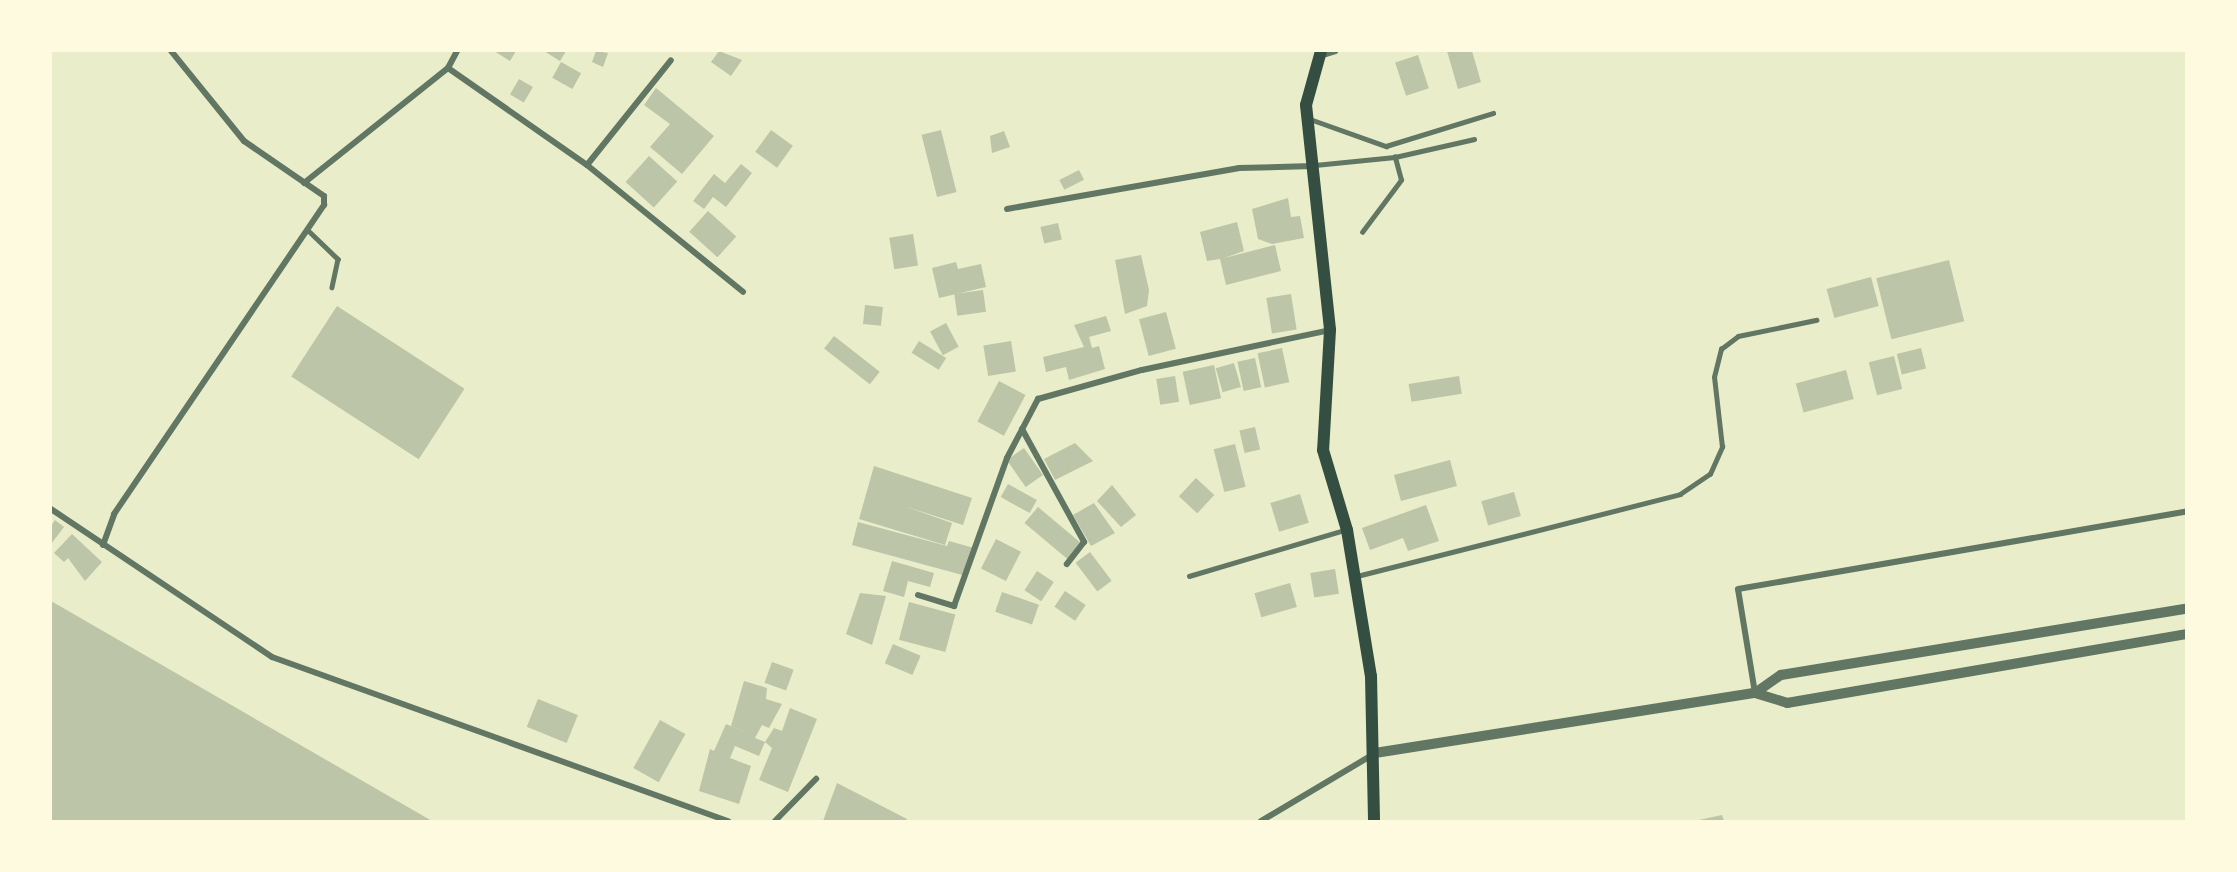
<!DOCTYPE html>
<html>
<head>
<meta charset="utf-8">
<style>
  body { margin:0 }
  #map { position:relative; width:2237px; height:872px; overflow:hidden; background:#e9edc9; font-family:"Fira Sans Condensed",sans-serif }
  div>[style] { position:absolute }
  .building>* { inset:0; background:#bcc5a7; transform-origin:0 0 }
  .service>* { height:4.5px; margin:-2.25px; padding:0 2.25px; transform-origin:2.25px; border-radius:2.25px; background:#617663 }
  .minor>* { height:6px; margin:-3px; padding:0 3px; transform-origin:3px; border-radius:3px; background:#617663 }
  .tertiary>* { height:10px; margin:-5px; padding:0 5px; transform-origin:5px; border-radius:5px; background:#617663 }
  .secondary>* { height:12px; margin:-6px; padding:0 6px; transform-origin:6px; border-radius:6px; background:#344e41 }
  span { translate:-50% -50%; white-space:nowrap; text-align:center; line-height:1.15; -webkit-text-stroke:6px #fefae0; paint-order:stroke }
  .frame { position:absolute; inset:0; border:52px solid #fefae0; pointer-events:none }
</style>
</head>
<body>
<div id="map">
  <div class="building">
    <i style="clip-path:polygon(494px 51px,516px 51px,510px 61px)"></i>
    <i style="clip-path:polygon(544px 51px,566px 51px,560px 61px)"></i>
    <i style="clip-path:polygon(596px 51px,608px 53px,603px 67px,592px 62px)"></i>
    <i style="clip-path:polygon(719px 51px,742px 60px,731px 76px,711px 62px)"></i>
    <i style="clip-path:polygon(1447px 51px,1472px 51px,1481px 82px,1458px 89px)"></i>
    <i style="left:1418px;top:55px;width:35px;height:24px;rotate:72deg"></i>
    <i style="left:561px;top:62px;width:23px;height:18px;rotate:29deg"></i>
    <i style="left:519px;top:79px;width:16px;height:18px;rotate:30deg"></i>
    <i style="clip-path:polygon(656px 88px,714px 136px,682px 174px,650px 147px,670px 124px,644px 105px)"></i>
    <i style="left:771px;top:130px;width:27px;height:27px;rotate:36deg"></i>
    <i style="left:941px;top:130px;width:64px;height:20px;rotate:76deg"></i>
    <i style="clip-path:polygon(1004px 131px,1010px 147px,992px 153px,990px 136px)"></i>
    <i style="left:649px;top:156px;width:38px;height:35px;rotate:42deg"></i>
    <i style="clip-path:polygon(741px 164px,752px 173px,726px 207px,713px 197px,704px 209px,693px 201px,714px 174px,725px 183px)"></i>
    <i style="left:1079px;top:170px;width:11px;height:22px;rotate:63deg"></i>
    <i style="clip-path:polygon(1288px 198px,1291px 217px,1300px 216px,1304px 238px,1272px 244px,1258px 239px,1252px 209px)"></i>
    <i style="left:708px;top:211px;width:38px;height:28px;rotate:42deg"></i>
    <i style="clip-path:polygon(1237px 222px,1244px 251px,1224px 258px,1275px 245px,1281px 271px,1226px 285px,1220px 259px,1207px 261px,1200px 232px)"></i>
    <i style="left:1058px;top:223px;width:17px;height:18px;rotate:77deg"></i>
    <i style="left:913px;top:234px;width:32px;height:24px;rotate:81deg"></i>
    <i style="clip-path:polygon(1141px 255px,1149px 290px,1147px 306px,1125px 314px,1115px 260px)"></i>
    <i style="left:1949px;top:260px;width:63px;height:75px;rotate:76deg"></i>
    <i style="clip-path:polygon(956px 262px,958px 269px,981px 264px,986px 287px,939px 298px,932px 268px)"></i>
    <i style="left:1871px;top:277px;width:30px;height:46px;rotate:75deg"></i>
    <i style="left:983px;top:290px;width:22px;height:29px;rotate:82deg"></i>
    <i style="left:1291px;top:294px;width:36px;height:25px;rotate:81deg"></i>
    <i style="left:865px;top:305px;width:18px;height:19px;rotate:6deg"></i>
    <i style="left:337px;top:306px;width:152px;height:84px;rotate:33deg"></i>
    <i style="left:1166px;top:312px;width:38px;height:28px;rotate:75deg"></i>
    <i style="clip-path:polygon(1106px 316px,1111px 331px,1089px 337px,1092px 348px,1099px 346px,1105px 369px,1069px 380px,1066px 367px,1046px 372px,1043px 357px,1084px 347px,1074px 325px)"></i>
    <i style="left:946px;top:323px;width:27px;height:18px;rotate:62deg"></i>
    <i style="left:834px;top:336px;width:58px;height:16px;rotate:38deg"></i>
    <i style="left:919px;top:341px;width:32px;height:14px;rotate:32deg"></i>
    <i style="left:1011px;top:341px;width:31px;height:28px;rotate:81deg"></i>
    <i style="left:1282px;top:348px;width:35px;height:25px;rotate:78deg"></i>
    <i style="left:1921px;top:348px;width:21px;height:25px;rotate:76deg"></i>
    <i style="left:1894px;top:356px;width:34px;height:26px;rotate:76deg"></i>
    <i style="left:1255px;top:358px;width:30px;height:18px;rotate:78deg"></i>
    <i style="left:1234px;top:363px;width:25px;height:19px;rotate:74deg"></i>
    <i style="left:1214px;top:365px;width:34px;height:32px;rotate:78deg"></i>
    <i style="left:1846px;top:370px;width:30px;height:52px;rotate:75deg"></i>
    <i style="left:1175px;top:376px;width:26px;height:19px;rotate:81deg"></i>
    <i style="left:1459px;top:376px;width:18px;height:51px;rotate:81deg"></i>
    <i style="left:999px;top:381px;width:30px;height:46px;rotate:28deg"></i>
    <i style="left:1255px;top:427px;width:23px;height:16px;rotate:77deg"></i>
    <i style="clip-path:polygon(1075px 443px,1093px 461px,1055px 480px,1044px 459px)"></i>
    <i style="left:1235px;top:444px;width:44px;height:22px;rotate:76deg"></i>
    <i style="left:1024px;top:448px;width:33px;height:21px;rotate:55deg"></i>
    <i style="left:1450px;top:460px;width:27px;height:58px;rotate:75deg"></i>
    <i style="clip-path:polygon(874px 466px,972px 498px,963px 525px,904px 506px,952px 523px,945px 545px,859px 519px)"></i>
    <i style="left:1196px;top:478px;width:25px;height:25px;rotate:43deg"></i>
    <i style="left:1008px;top:484px;width:33px;height:15px;rotate:29deg"></i>
    <i style="clip-path:polygon(1112px 485px,1136px 515px,1121px 527px,1097px 501px)"></i>
    <i style="left:1514px;top:492px;width:25px;height:34px;rotate:74deg"></i>
    <i style="left:1300px;top:494px;width:30px;height:31px;rotate:73deg"></i>
    <i style="clip-path:polygon(1094px 503px,1115px 533px,1091px 546px,1073px 515px)"></i>
    <i style="clip-path:polygon(1426px 505px,1439px 541px,1408px 551px,1403px 538px,1370px 550px,1362px 528px)"></i>
    <i style="left:1038px;top:507px;width:56px;height:21px;rotate:40deg"></i>
    <i style="clip-path:polygon(55px 520px,64px 527px,51px 544px,51px 526px)"></i>
    <i style="clip-path:polygon(858px 522px,947px 546px,949px 541px,974px 548px,966px 576px,852px 545px)"></i>
    <i style="clip-path:polygon(72px 534px,102px 562px,85px 581px,68px 558px,64px 562px,54px 553px)"></i>
    <i style="left:996px;top:539px;width:28px;height:33px;rotate:27deg"></i>
    <i style="left:1090px;top:552px;width:36px;height:18px;rotate:53deg"></i>
    <i style="clip-path:polygon(892px 561px,934px 573px,930px 587px,908px 581px,904px 597px,883px 591px)"></i>
    <i style="left:1335px;top:569px;width:25px;height:25px;rotate:81deg"></i>
    <i style="left:1037px;top:571px;width:20px;height:23px;rotate:33deg"></i>
    <i style="left:1290px;top:583px;width:25px;height:37px;rotate:74deg"></i>
    <i style="left:1065px;top:591px;width:25px;height:19px;rotate:34deg"></i>
    <i style="left:1002px;top:592px;width:39px;height:21px;rotate:19deg"></i>
    <i style="clip-path:polygon(860px 593px,886px 596px,872px 645px,846px 634px)"></i>
    <i style="clip-path:polygon(51px 601px,432px 821px,51px 821px)"></i>
    <i style="left:909px;top:602px;width:48px;height:39px;rotate:15deg"></i>
    <i style="left:893px;top:644px;width:30px;height:21px;rotate:23deg"></i>
    <i style="left:772px;top:662px;width:23px;height:22px;rotate:20deg"></i>
    <i style="clip-path:polygon(744px 681px,767px 688px,766px 699px,782px 704px,769px 728px,762px 725px,755px 738px,765px 742px,759px 756px,735px 746px,730px 758px,751px 766px,739px 804px,699px 791px,710px 749px,714px 751px,726px 724px,751px 735px,731px 726px)"></i>
    <i style="left:538px;top:699px;width:43px;height:30px;rotate:22deg"></i>
    <i style="clip-path:polygon(790px 708px,817px 719px,788px 792px,759px 780px,772px 748px,765px 742px,774px 728px,782px 731px)"></i>
    <i style="left:660px;top:720px;width:29px;height:55px;rotate:29deg"></i>
    <i style="clip-path:polygon(837px 783px,907px 819px,906px 821px,823px 821px)"></i>
    <i style="clip-path:polygon(1722px 815px,1724px 821px,1699px 821px,1699px 820px)"></i>
  </div>
  <div class="service">
    <i style="left:1310px;top:119px;width:81px;rotate:19.6deg"></i>
    <i style="left:1386px;top:146px;width:112px;rotate:-17.1deg"></i>
    <i style="left:1315px;top:165px;width:80px;rotate:-5.7deg"></i>
    <i style="left:1395px;top:157px;width:81px;rotate:-12.8deg"></i>
    <i style="left:310px;top:232px;width:39px;rotate:44deg"></i>
    <i style="left:338px;top:259px;width:29px;rotate:102deg"></i>
    <i style="left:1362px;top:232px;width:65px;rotate:-53.1deg"></i>
    <i style="left:1401px;top:180px;width:24px;rotate:-105deg"></i>
    <i style="left:1189px;top:576px;width:162px;rotate:-16.5deg"></i>
    <i style="left:1357px;top:576px;width:333px;rotate:-14.2deg"></i>
    <i style="left:1680px;top:494px;width:36px;rotate:-34deg"></i>
    <i style="left:1710px;top:474px;width:30px;rotate:-66deg"></i>
    <i style="left:1722px;top:447px;width:70px;rotate:-96.5deg"></i>
    <i style="left:1714px;top:377px;width:29px;rotate:-76deg"></i>
    <i style="left:1721px;top:349px;width:21px;rotate:-37deg"></i>
    <i style="left:1738px;top:336px;width:80px;rotate:-11.6deg"></i>
  </div>
  <div class="minor">
    <i style="left:1320px;top:56px;width:16px;rotate:-18deg"></i>
    <i style="left:448px;top:68px;width:19px;rotate:-62deg"></i>
    <i style="left:587px;top:165px;width:134px;rotate:-51.3deg"></i>
    <i style="left:304px;top:183px;width:184px;rotate:-38.6deg"></i>
    <i style="left:448px;top:68px;width:169px;rotate:34.9deg"></i>
    <i style="left:587px;top:165px;width:201px;rotate:39.1deg"></i>
    <i style="left:1007px;top:209px;width:236px;rotate:-10deg"></i>
    <i style="left:1239px;top:168px;width:74px;rotate:-1.5deg"></i>
    <i style="left:1022px;top:429px;width:129px;rotate:61.2deg"></i>
    <i style="left:1084px;top:542px;width:28px;rotate:128deg"></i>
    <i style="left:51px;top:509px;width:266px;rotate:33.8deg"></i>
    <i style="left:272px;top:657px;width:485px;rotate:19.8deg"></i>
    <i style="left:103px;top:545px;width:33px;rotate:-70deg"></i>
    <i style="left:114px;top:514px;width:374px;rotate:-55.8deg"></i>
    <i style="left:324px;top:205px;width:9px;rotate:-90deg"></i>
    <i style="left:324px;top:196px;width:97px;rotate:-145.5deg"></i>
    <i style="left:244px;top:141px;width:116px;rotate:-129deg"></i>
    <i style="left:918px;top:595px;width:38px;rotate:17deg"></i>
    <i style="left:954px;top:606px;width:157px;rotate:-70.3deg"></i>
    <i style="left:1007px;top:458px;width:67px;rotate:-62.3deg"></i>
    <i style="left:1038px;top:399px;width:108px;rotate:-15.6deg"></i>
    <i style="left:1142px;top:370px;width:192px;rotate:-12deg"></i>
    <i style="left:1755px;top:693px;width:105px;rotate:-99.3deg"></i>
    <i style="left:1738px;top:589px;width:455px;rotate:-9.8deg"></i>
    <i style="left:775px;top:821px;width:59px;rotate:-45.7deg"></i>
    <i style="left:1261px;top:821px;width:129px;rotate:-30.7deg"></i>
  </div>
  <div class="tertiary">
    <i style="left:1755px;top:693px;width:34px;rotate:17deg"></i>
    <i style="left:1787px;top:703px;width:405px;rotate:-9.8deg"></i>
    <i style="left:1375px;top:753px;width:385px;rotate:-9deg"></i>
    <i style="left:1755px;top:693px;width:32px;rotate:-35deg"></i>
    <i style="left:1781px;top:675px;width:410px;rotate:-9.3deg"></i>
  </div>
  <div class="secondary">
    <i style="left:1321px;top:51px;width:56px;rotate:105.5deg"></i>
    <i style="left:1306px;top:105px;width:226px;rotate:83.9deg"></i>
    <i style="left:1330px;top:330px;width:120px;rotate:93.3deg"></i>
    <i style="left:1323px;top:450px;width:84px;rotate:73.3deg"></i>
    <i style="left:1347px;top:530px;width:148px;rotate:80.7deg"></i>
    <i style="left:1371px;top:676px;width:145px;rotate:88.8deg"></i>
  </div>
  <div class="frame"></div>
</div>
</body>
</html>
